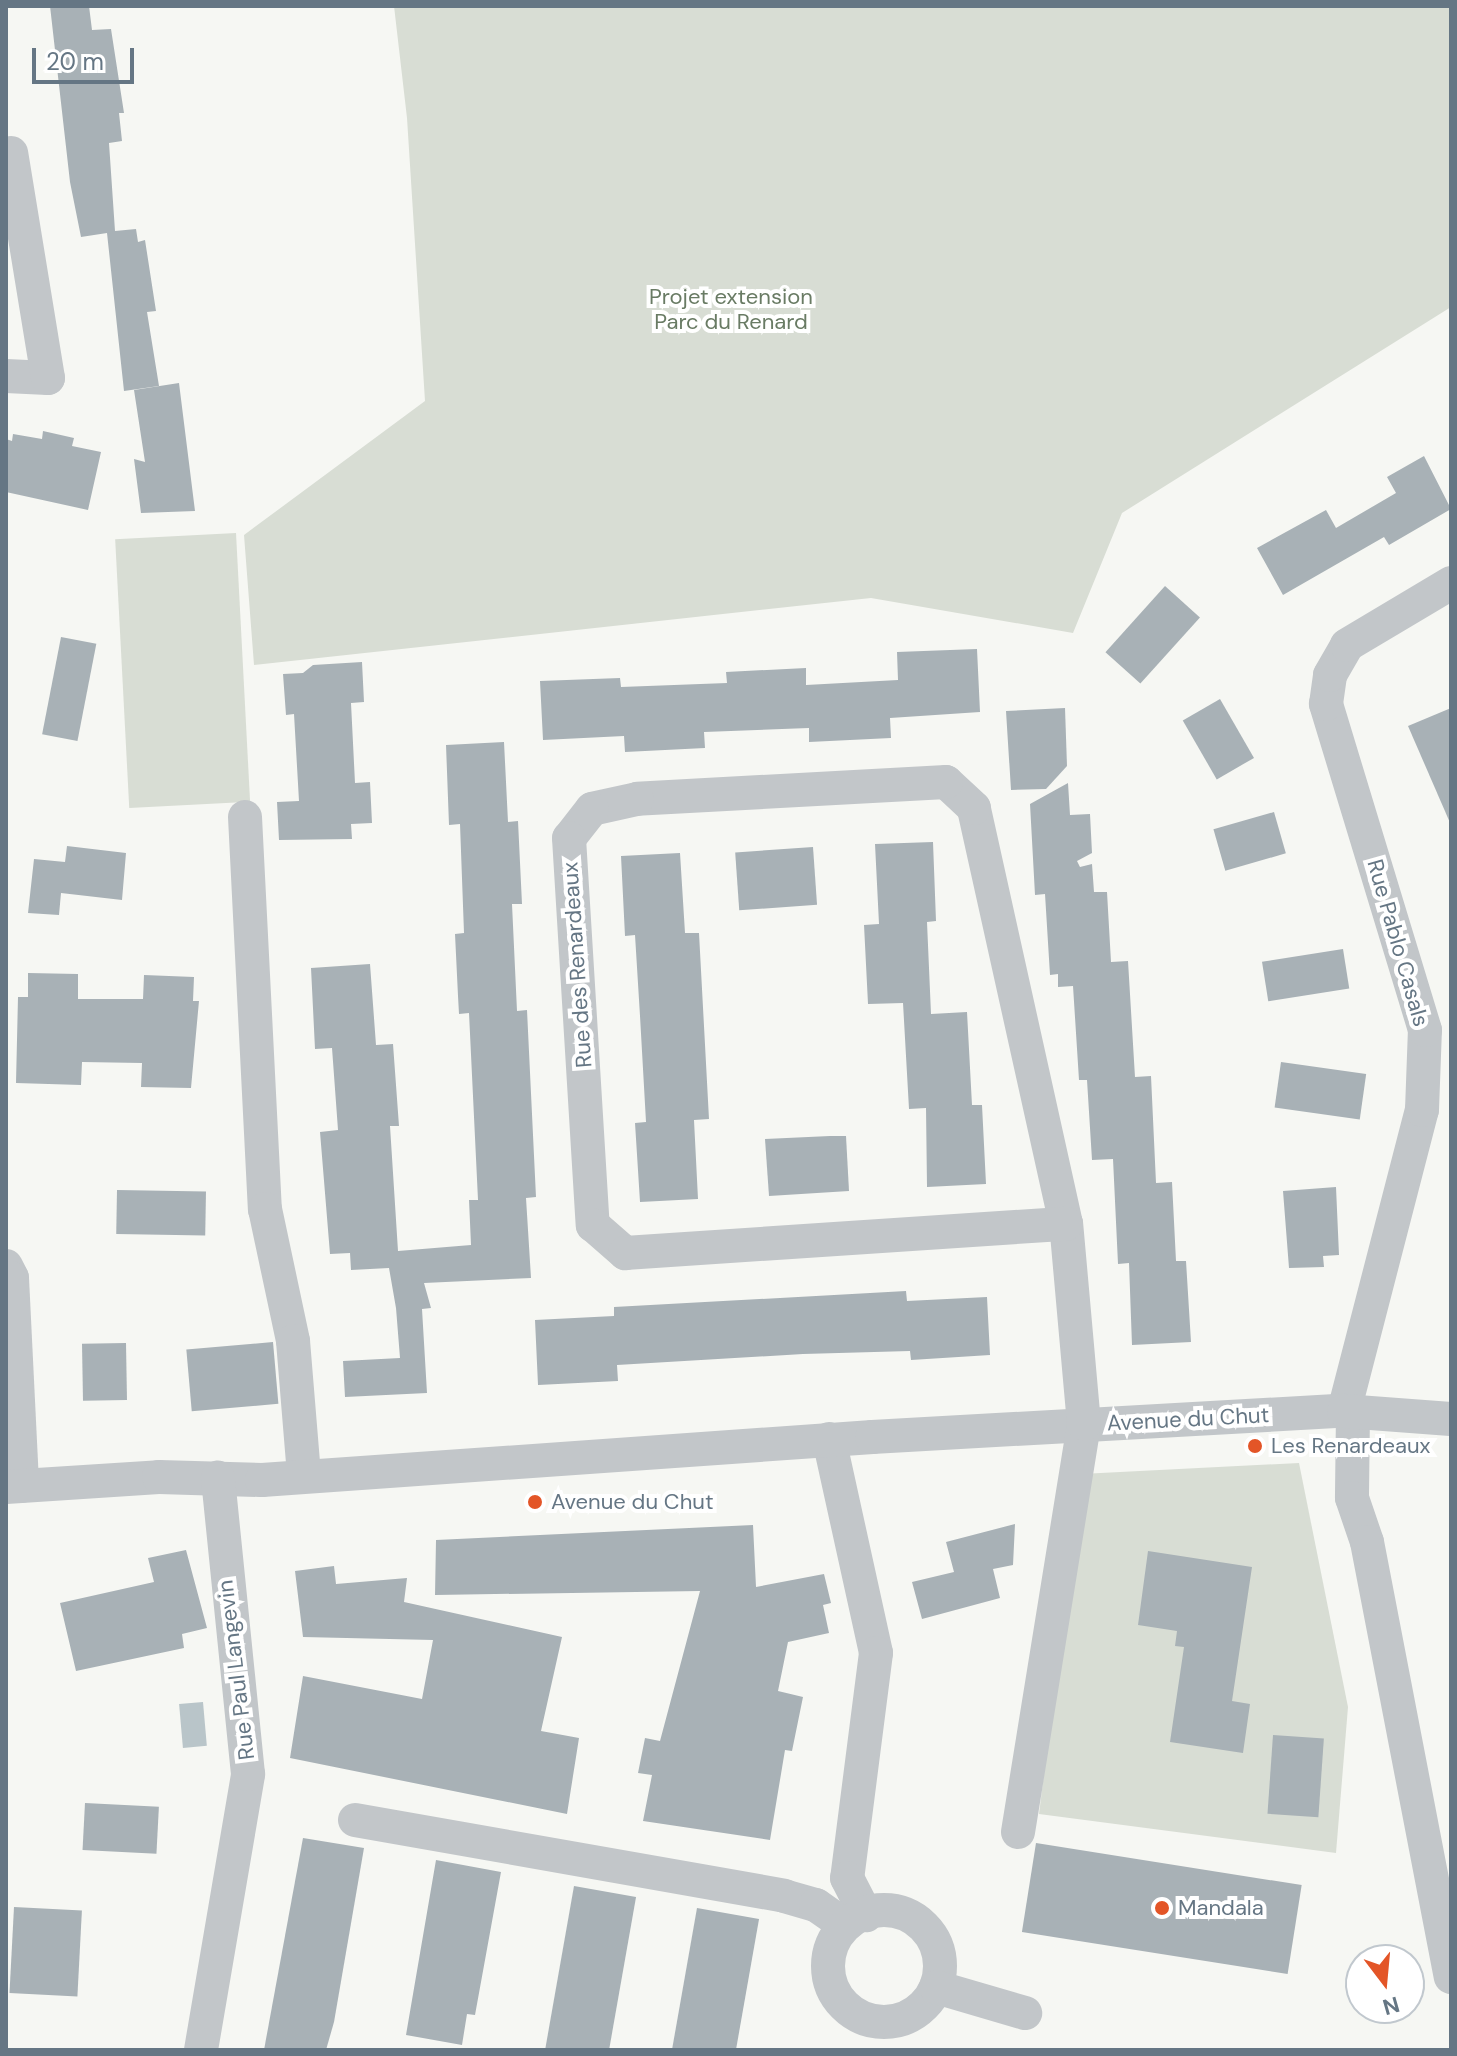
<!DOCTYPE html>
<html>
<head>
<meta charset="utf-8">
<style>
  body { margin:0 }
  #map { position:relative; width:1457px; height:2056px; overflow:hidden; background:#f6f7f3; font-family:"DM Sans",sans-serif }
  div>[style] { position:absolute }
  .green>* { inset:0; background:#d8ddd4; transform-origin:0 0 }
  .water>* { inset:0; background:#b9c5c9; transform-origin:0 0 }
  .building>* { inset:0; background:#a8b1b6; transform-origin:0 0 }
  .minor>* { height:34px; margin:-17px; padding:0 17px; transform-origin:17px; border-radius:17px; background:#c2c6c9 }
  .minor>.ring { margin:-17px; padding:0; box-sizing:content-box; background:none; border:34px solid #c2c6c9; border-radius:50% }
  .dots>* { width:22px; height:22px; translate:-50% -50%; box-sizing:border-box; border:4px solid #fff; border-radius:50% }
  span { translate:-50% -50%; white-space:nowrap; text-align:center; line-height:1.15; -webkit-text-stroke:8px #fff; paint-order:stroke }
  .park-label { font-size:22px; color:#697b64 }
  .street-label { font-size:22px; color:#657684 }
  .poi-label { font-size:22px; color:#657684 }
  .left { translate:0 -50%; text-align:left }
  .frame { position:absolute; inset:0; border:8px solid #657684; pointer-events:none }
  .north { position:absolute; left:1345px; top:1944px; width:80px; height:80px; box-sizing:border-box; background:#fff; border:2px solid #c1c8ce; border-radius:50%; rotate:164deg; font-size:22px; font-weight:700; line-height:32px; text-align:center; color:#657684 }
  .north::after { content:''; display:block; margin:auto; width:28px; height:36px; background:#e35527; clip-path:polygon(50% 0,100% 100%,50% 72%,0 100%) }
  .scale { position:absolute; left:32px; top:48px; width:102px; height:36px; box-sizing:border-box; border:4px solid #657684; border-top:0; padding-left:10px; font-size:24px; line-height:28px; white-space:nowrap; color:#657684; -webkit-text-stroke:6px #fff; paint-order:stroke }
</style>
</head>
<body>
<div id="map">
  <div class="green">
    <i style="clip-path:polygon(394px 6px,1451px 6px,1451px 307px,1122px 513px,1073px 633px,871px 598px,254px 665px,244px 535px,425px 401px,407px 118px)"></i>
    <i style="left:236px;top:533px;width:269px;height:121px;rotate:87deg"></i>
    <i style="clip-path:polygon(1299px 1463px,1348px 1707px,1336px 1853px,1039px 1814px,1081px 1474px)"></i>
  </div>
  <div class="water">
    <i style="left:203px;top:1702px;width:44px;height:24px;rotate:85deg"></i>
  </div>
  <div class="building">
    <i style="clip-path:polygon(50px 6px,89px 6px,92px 30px,111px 29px,124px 113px,119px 113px,122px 141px,109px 143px,115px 231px,136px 229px,138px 242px,145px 240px,156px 311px,147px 312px,159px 386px,124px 391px,107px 233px,81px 237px,70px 182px)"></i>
    <i style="clip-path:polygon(179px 383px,195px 511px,141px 513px,134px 459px,145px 462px,134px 390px)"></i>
    <i style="clip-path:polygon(43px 431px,74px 438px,72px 446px,101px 452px,88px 510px,6px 492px,6px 439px,12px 441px,13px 434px,42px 439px)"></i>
    <i style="clip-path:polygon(1424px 456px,1451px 509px,1389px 545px,1384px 537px,1283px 595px,1257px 548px,1326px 510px,1336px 528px,1396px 493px,1387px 477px)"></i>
    <i style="left:1165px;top:586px;width:47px;height:89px;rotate:42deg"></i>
    <i style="left:61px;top:637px;width:36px;height:99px;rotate:11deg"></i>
    <i style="clip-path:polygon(977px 649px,980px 712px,890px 718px,891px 738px,809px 742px,809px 728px,704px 732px,705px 748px,625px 752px,624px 736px,543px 740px,540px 681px,620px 678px,621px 687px,727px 683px,726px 672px,806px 668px,806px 685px,898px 680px,897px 652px)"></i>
    <i style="clip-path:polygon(362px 662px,364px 702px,351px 703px,355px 783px,370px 782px,372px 823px,351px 824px,352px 839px,279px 840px,277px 802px,299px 801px,294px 714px,286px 715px,283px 674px,303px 673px,313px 665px)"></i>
    <i style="left:1220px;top:699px;width:68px;height:43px;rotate:60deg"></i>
    <i style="clip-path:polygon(1065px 708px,1067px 766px,1046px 789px,1011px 790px,1006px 711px)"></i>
    <i style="clip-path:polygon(1451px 708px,1451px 825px,1408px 726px)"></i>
    <i style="clip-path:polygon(504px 742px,508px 822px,518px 821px,522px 904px,512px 904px,517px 1011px,527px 1010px,536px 1197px,526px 1198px,531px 1278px,424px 1283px,431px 1308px,422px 1309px,427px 1393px,345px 1397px,343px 1361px,400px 1358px,396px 1308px,389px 1268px,351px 1270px,350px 1253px,330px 1254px,320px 1132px,338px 1130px,332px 1048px,315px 1049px,311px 968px,370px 964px,376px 1045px,393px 1044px,399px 1126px,390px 1126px,398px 1251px,471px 1245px,469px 1200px,478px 1200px,469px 1013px,459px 1014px,458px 996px,455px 934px,464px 933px,460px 824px,449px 825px,446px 745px)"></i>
    <i style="clip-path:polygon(1068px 783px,1070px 815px,1090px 814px,1092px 853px,1077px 861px,1080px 867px,1092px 864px,1094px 892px,1107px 892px,1111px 962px,1128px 961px,1135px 1077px,1151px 1076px,1156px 1183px,1172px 1182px,1176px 1261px,1186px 1261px,1191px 1342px,1132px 1345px,1129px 1263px,1118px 1264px,1113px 1159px,1092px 1160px,1087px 1080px,1079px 1080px,1073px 986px,1058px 987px,1058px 974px,1050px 975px,1045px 894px,1035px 895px,1030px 804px)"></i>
    <i style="left:1274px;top:812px;width:43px;height:63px;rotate:74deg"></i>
    <i style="clip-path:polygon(933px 842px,936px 921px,927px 922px,931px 1014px,967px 1012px,972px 1105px,982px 1105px,986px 1184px,927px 1187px,926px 1108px,909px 1109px,903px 1003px,868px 1004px,864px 925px,879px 924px,875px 844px)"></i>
    <i style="clip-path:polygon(67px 846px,126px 853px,122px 900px,61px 893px,59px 915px,28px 913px,34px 859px,65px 862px)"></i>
    <i style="left:813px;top:847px;width:58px;height:78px;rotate:86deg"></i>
    <i style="clip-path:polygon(680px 853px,685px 933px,699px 933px,709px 1119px,694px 1120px,698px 1199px,640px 1202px,635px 1123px,646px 1122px,640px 1016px,635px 935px,625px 936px,621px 856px)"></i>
    <i style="left:1343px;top:949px;width:40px;height:82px;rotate:81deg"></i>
    <i style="clip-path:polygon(28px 973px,78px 974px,78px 999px,143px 999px,144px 975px,194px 977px,193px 1001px,199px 1001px,191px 1088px,141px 1087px,142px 1063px,82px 1062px,81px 1085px,16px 1083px,18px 997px,28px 997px)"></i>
    <i style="left:1281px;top:1062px;width:86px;height:46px;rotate:8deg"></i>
    <i style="clip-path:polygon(830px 1136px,846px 1136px,849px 1191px,769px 1196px,765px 1139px)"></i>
    <i style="clip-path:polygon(1336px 1187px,1339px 1255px,1323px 1256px,1324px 1267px,1289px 1268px,1283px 1191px)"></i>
    <i style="left:117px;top:1190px;width:89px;height:44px;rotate:1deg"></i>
    <i style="clip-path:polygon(906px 1291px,907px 1301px,987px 1297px,990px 1355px,911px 1360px,910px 1351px,803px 1354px,617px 1365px,618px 1381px,538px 1385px,535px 1320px,614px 1316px,614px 1307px)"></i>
    <i style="left:273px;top:1342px;width:62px;height:87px;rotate:85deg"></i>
    <i style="left:126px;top:1343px;width:57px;height:44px;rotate:89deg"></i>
    <i style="clip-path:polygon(1015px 1524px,1013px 1565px,993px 1569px,1000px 1598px,922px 1619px,912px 1582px,954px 1572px,946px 1542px)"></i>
    <i style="clip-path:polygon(753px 1525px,756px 1587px,824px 1574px,831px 1603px,823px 1605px,829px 1633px,788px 1642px,778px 1691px,803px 1697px,792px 1751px,785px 1750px,770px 1840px,643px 1821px,652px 1775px,638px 1773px,645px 1738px,660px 1741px,700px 1591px,435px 1595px,436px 1540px)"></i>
    <i style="clip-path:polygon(186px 1550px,207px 1628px,182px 1634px,184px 1648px,76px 1671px,60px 1603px,154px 1582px,148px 1558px)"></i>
    <i style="clip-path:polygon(1148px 1551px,1252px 1567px,1232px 1701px,1250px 1704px,1243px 1753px,1170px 1742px,1184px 1647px,1175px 1646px,1177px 1631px,1138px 1625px)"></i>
    <i style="clip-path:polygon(334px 1566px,336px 1584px,407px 1578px,404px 1602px,562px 1637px,541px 1731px,579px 1738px,567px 1814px,290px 1758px,303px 1676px,422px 1699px,433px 1640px,303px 1637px,295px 1571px)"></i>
    <i style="left:1273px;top:1735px;width:51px;height:79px;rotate:4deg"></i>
    <i style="left:85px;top:1803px;width:74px;height:47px;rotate:3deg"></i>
    <i style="clip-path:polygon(303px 1838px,364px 1848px,334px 2022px,326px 2050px,264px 2050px)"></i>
    <i style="left:1036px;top:1843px;width:269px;height:90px;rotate:9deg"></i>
    <i style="clip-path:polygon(436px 1860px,501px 1872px,475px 2015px,467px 2014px,462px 2045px,406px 2035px)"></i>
    <i style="left:574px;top:1886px;width:63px;height:167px;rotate:10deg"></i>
    <i style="left:14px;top:1907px;width:68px;height:86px;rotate:3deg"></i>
    <i style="left:697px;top:1908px;width:63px;height:144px;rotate:10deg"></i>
  </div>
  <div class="minor">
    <i style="left:6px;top:376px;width:42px;rotate:2.7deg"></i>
    <i style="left:48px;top:378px;width:228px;rotate:-99.3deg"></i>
    <i style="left:245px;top:817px;width:393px;rotate:87.1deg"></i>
    <i style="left:265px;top:1209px;width:135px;rotate:78deg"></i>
    <i style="left:293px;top:1341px;width:135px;rotate:85.3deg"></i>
    <i style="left:6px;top:1266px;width:13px;rotate:63deg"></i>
    <i style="left:12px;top:1278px;width:208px;rotate:87.2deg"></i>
    <i style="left:1344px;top:1411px;width:311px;rotate:-75.5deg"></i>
    <i style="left:1422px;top:1110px;width:80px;rotate:-87.9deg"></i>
    <i style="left:1425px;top:1030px;width:341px;rotate:-106.9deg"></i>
    <i style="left:1326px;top:704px;width:29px;rotate:-82deg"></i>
    <i style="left:1330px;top:675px;width:34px;rotate:-60deg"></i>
    <i style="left:1347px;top:645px;width:121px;rotate:-30.8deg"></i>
    <i style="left:1353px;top:1412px;width:86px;rotate:90.7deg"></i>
    <i style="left:1352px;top:1498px;width:46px;rotate:71.2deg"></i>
    <i style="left:1367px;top:1542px;width:443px;rotate:79.1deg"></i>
    <i style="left:829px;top:1439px;width:219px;rotate:77.6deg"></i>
    <i style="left:876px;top:1653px;width:227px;rotate:97.3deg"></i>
    <i style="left:847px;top:1878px;width:42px;rotate:62.8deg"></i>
    <i style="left:6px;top:1487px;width:153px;rotate:-3.7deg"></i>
    <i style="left:159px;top:1477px;width:103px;rotate:1.7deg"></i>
    <i style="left:262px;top:1480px;width:612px;rotate:-4.03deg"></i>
    <i style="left:872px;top:1437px;width:473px;rotate:-3.2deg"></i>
    <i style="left:1344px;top:1411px;width:107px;rotate:4.3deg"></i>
    <i style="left:355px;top:1820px;width:436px;rotate:10deg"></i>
    <i style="left:784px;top:1896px;width:33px;rotate:16deg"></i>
    <i style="left:816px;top:1905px;width:35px;rotate:35deg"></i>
    <i style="left:1018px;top:1832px;width:413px;rotate:-80.8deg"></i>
    <i style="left:1084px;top:1424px;width:201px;rotate:-95.1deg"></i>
    <i style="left:1066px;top:1224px;width:426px;rotate:-102.5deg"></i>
    <i style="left:974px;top:808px;width:38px;rotate:-137deg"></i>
    <i style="left:946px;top:782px;width:309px;rotate:176.9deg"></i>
    <i style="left:637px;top:799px;width:46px;rotate:167.5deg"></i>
    <i style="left:592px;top:809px;width:37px;rotate:128deg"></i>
    <i style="left:569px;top:838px;width:388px;rotate:86.5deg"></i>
    <i style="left:593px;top:1225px;width:43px;rotate:41.2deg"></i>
    <i style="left:625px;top:1253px;width:442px;rotate:-3.8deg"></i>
    <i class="ring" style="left:828px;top:1910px;width:78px;height:78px"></i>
    <i style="left:936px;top:1987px;width:93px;rotate:16.3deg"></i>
    <i style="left:201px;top:2050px;width:280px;rotate:-80.3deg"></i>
    <i style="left:248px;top:1774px;width:298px;rotate:-95.8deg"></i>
  </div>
  <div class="dots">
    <i style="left:1255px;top:1446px;background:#e35527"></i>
    <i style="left:535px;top:1502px;background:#e35527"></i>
    <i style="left:1162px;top:1908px;background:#e35527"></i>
  </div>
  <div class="park-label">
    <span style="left:731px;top:309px">Projet extension<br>Parc du Renard</span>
  </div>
  <div class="street-label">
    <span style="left:1398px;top:943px;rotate:74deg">Rue Pablo Casals</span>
    <span style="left:577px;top:965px;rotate:-94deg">Rue des Renardeaux</span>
    <span style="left:1188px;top:1419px;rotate:-3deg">Avenue du Chut</span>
    <span style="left:236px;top:1670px;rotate:-97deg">Rue Paul Langevin</span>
  </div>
  <div class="poi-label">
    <span class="left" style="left:1271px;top:1446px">Les Renardeaux</span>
    <span class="left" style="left:551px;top:1502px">Avenue du Chut</span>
    <span class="left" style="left:1178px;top:1908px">Mandala</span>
  </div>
  <div class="frame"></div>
  <div class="north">N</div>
  <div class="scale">20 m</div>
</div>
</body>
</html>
